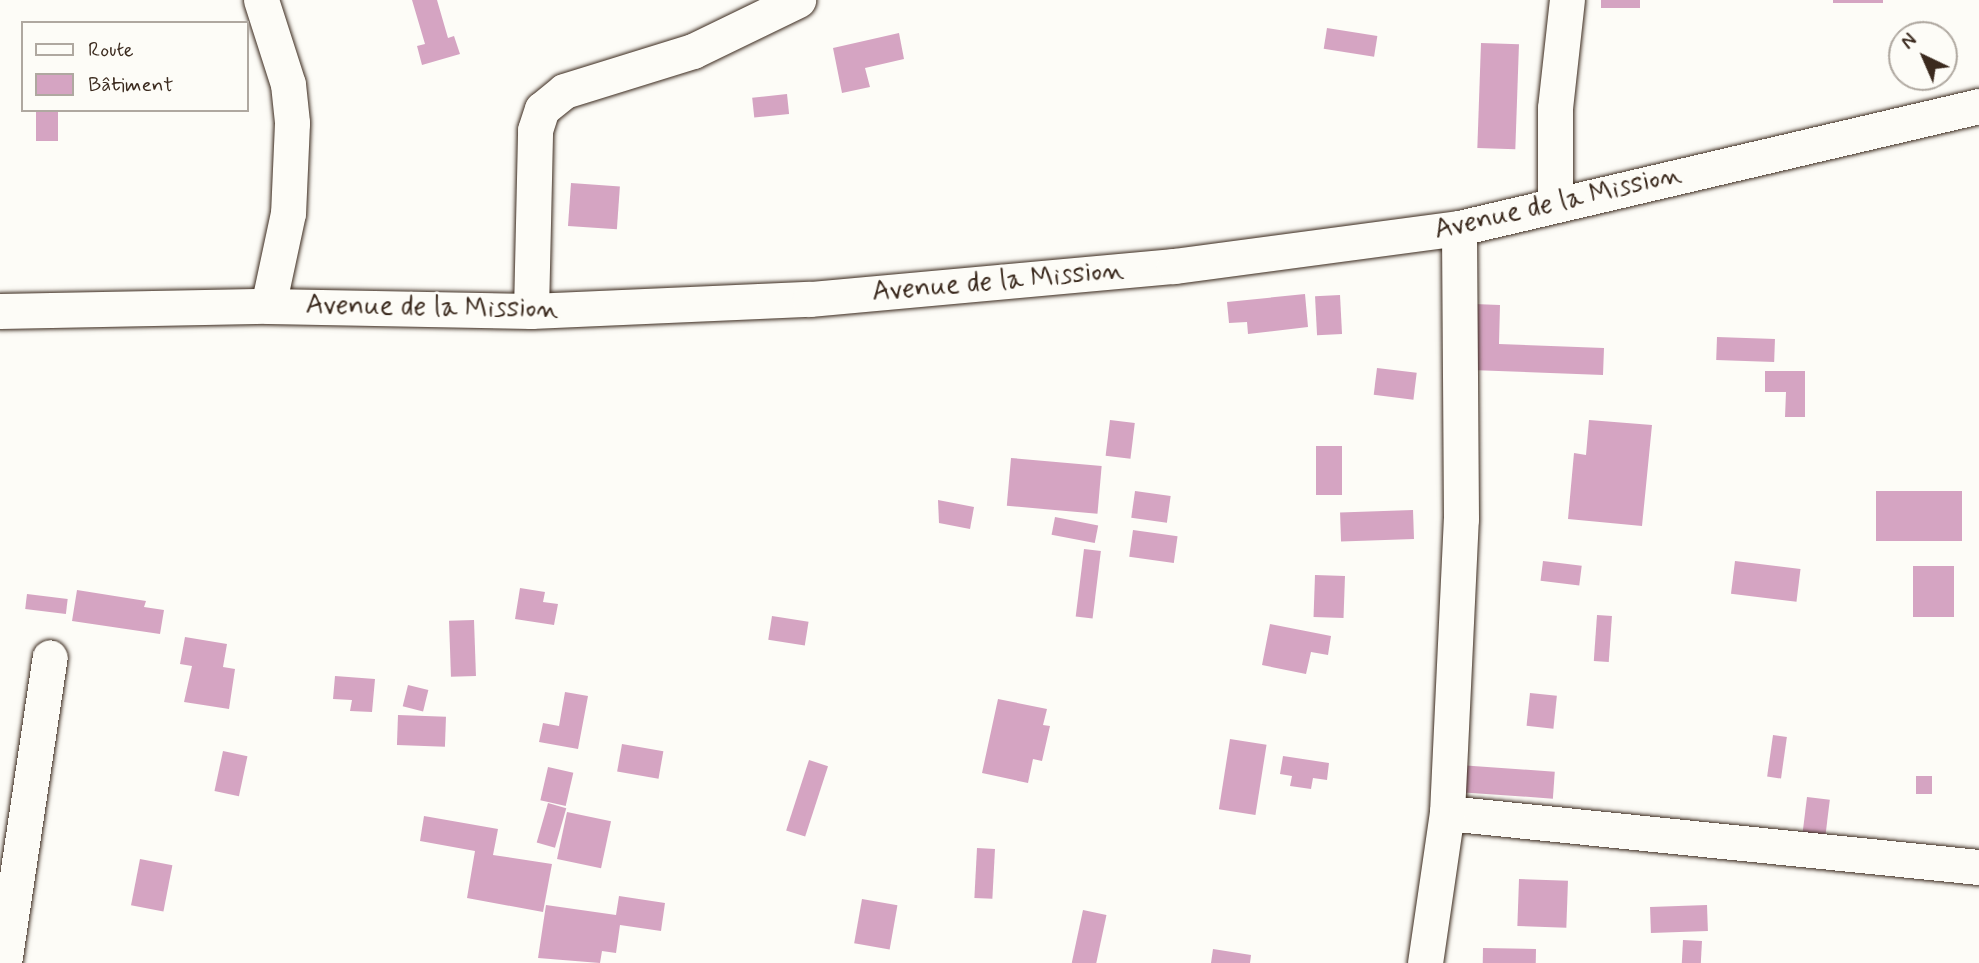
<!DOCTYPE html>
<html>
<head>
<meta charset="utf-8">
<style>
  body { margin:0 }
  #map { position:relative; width:1979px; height:963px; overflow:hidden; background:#fdfcf7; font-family:Mynerve,sans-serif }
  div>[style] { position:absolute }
  .building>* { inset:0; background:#d5a4c2; transform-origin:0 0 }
  .roads { filter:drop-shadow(0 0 2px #3b2a1e) drop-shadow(0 0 2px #3b2a1e) }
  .street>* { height:35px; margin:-17.5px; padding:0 17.5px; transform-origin:17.5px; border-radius:17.5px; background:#fdfcf7 }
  span { translate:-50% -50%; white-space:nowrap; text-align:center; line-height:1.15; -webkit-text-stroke:5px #fdfcf7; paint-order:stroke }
  .street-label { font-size:28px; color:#3b2a1e }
  .legend { position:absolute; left:21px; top:21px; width:228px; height:91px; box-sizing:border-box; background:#fdfcf7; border:2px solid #afa8a0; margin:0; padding:9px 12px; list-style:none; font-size:21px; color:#3b2a1e }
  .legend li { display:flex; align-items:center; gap:14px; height:35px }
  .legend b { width:35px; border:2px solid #afa8a0 }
  .north { position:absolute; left:1888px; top:21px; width:70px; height:70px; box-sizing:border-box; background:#fdfcf7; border:2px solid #afa8a0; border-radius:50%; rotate:316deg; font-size:19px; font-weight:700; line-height:28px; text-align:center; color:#3b2a1e }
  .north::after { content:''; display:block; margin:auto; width:24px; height:32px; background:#3b2a1e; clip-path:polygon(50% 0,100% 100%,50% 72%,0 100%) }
</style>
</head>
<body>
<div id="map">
  <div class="building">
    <i style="clip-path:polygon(412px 0,437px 0,448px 38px,454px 36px,460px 54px,422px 65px,417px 46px,425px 44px)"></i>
    <i style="left:1601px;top:0;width:39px;height:8px"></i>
    <i style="left:1833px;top:0;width:50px;height:3px"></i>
    <i style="left:1327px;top:28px;width:51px;height:21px;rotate:9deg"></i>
    <i style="clip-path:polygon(899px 33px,904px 59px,865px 68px,870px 87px,842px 93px,833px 48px)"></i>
    <i style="left:1481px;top:43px;width:38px;height:105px;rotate:2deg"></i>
    <i style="left:787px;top:94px;width:20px;height:35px;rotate:84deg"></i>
    <i style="left:36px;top:110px;width:22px;height:31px"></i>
    <i style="left:571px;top:183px;width:49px;height:43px;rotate:4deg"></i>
    <i style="clip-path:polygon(1305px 294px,1308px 327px,1248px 334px,1247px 322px,1229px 323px,1227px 302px)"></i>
    <i style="left:1340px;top:295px;width:39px;height:25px;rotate:87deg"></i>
    <i style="clip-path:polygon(1474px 304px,1500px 305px,1499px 344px,1604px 348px,1603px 375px,1471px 370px)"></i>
    <i style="left:1717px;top:337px;width:58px;height:23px;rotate:2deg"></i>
    <i style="left:1377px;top:368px;width:40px;height:27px;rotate:7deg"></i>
    <i style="clip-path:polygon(1765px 371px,1805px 371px,1805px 417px,1785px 417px,1786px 392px,1765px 392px)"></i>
    <i style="left:1110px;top:420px;width:25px;height:36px;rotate:7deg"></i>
    <i style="clip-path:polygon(1589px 420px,1652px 425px,1642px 526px,1568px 519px,1574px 453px,1586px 455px)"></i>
    <i style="left:1316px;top:446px;width:26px;height:49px"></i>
    <i style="left:1011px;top:458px;width:91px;height:48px;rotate:5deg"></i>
    <i style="left:1135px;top:491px;width:36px;height:27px;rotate:8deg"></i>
    <i style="left:1962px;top:491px;width:50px;height:86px;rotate:90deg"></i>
    <i style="clip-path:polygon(938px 500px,974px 507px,970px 529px,939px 523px)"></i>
    <i style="left:1413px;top:510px;width:29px;height:73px;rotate:88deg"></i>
    <i style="left:1055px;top:517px;width:44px;height:18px;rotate:11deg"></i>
    <i style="left:1133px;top:530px;width:45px;height:27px;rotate:8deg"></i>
    <i style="left:1084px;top:549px;width:17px;height:68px;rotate:7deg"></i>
    <i style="left:1543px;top:561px;width:39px;height:20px;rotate:7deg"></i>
    <i style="left:1735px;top:561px;width:66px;height:33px;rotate:7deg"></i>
    <i style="left:1913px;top:566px;width:41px;height:51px"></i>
    <i style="left:1315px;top:575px;width:30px;height:42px;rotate:2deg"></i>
    <i style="clip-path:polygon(520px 588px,545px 592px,543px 602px,558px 604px,554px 625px,515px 619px)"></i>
    <i style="clip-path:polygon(77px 590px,146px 601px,144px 607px,164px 610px,160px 634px,72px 621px)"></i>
    <i style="left:27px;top:594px;width:41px;height:15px;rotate:7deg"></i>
    <i style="left:1597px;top:615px;width:15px;height:46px;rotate:4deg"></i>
    <i style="left:772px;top:616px;width:37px;height:24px;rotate:9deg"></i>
    <i style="left:474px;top:620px;width:56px;height:25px;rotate:88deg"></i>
    <i style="clip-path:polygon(1270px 624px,1331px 636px,1328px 655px,1311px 652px,1306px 674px,1262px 665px)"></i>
    <i style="clip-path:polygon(185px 637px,227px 644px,223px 667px,235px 669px,229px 709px,184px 702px,192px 666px,180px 664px)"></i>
    <i style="clip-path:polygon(335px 676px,375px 679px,372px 712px,350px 711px,352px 700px,333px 699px)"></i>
    <i style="left:408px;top:685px;width:21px;height:22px;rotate:14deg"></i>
    <i style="clip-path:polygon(565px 692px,588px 696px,578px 749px,539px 742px,543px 723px,559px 726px)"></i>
    <i style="left:1530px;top:693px;width:27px;height:33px;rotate:6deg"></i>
    <i style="clip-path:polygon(998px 699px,1047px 709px,1043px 725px,1050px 726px,1042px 761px,1033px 759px,1028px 783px,982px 773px)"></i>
    <i style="left:398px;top:715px;width:48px;height:30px;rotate:2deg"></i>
    <i style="left:1773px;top:735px;width:14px;height:42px;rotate:8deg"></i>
    <i style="left:1230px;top:739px;width:37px;height:71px;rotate:9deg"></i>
    <i style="left:622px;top:744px;width:42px;height:28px;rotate:10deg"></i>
    <i style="left:223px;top:751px;width:25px;height:41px;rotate:12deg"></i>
    <i style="clip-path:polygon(1283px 756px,1329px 763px,1327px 780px,1313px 778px,1311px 789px,1290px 786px,1292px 776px,1280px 774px)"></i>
    <i style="left:809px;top:760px;width:20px;height:74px;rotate:18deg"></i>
    <i style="left:1459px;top:765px;width:96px;height:27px;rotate:4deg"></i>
    <i style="left:548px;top:767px;width:26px;height:34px;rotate:13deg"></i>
    <i style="left:1916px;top:776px;width:16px;height:18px"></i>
    <i style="left:1807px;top:797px;width:23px;height:43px;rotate:7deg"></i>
    <i style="left:548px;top:803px;width:19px;height:41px;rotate:16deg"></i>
    <i style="left:567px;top:812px;width:45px;height:48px;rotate:12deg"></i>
    <i style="clip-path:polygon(424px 816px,498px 829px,493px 855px,552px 864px,543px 912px,467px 898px,475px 851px,420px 841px)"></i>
    <i style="left:977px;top:848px;width:18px;height:50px;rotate:3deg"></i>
    <i style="left:140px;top:859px;width:33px;height:47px;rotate:11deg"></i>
    <i style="left:1519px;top:879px;width:49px;height:47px;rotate:2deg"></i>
    <i style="clip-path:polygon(619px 896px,665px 903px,661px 931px,620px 925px,616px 953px,602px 951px,600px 963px,538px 958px,546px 905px,616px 915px)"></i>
    <i style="left:862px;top:899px;width:36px;height:45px;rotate:10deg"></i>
    <i style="left:1707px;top:905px;width:26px;height:57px;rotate:88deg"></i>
    <i style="left:1083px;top:910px;width:24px;height:54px;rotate:12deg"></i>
    <i style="left:1683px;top:940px;width:19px;height:23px;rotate:3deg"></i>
    <i style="left:1483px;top:948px;width:53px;height:15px;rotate:1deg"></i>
    <i style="clip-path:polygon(1213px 949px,1251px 955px,1250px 963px,1211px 963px)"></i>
  </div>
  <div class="roads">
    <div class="street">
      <i style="left:261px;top:0;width:88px;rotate:72.2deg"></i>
      <i style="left:288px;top:84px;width:39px;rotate:84deg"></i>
      <i style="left:292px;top:123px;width:90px;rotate:92.5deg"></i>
      <i style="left:288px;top:213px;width:95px;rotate:102.1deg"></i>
      <i style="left:1555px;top:205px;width:97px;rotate:-90deg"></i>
      <i style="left:1555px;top:108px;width:109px;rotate:-83.7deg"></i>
      <i style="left:0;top:311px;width:268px;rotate:-1.1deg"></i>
      <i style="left:268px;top:306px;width:263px;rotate:1.1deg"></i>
      <i style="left:531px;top:311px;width:279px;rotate:-2.5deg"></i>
      <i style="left:810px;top:299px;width:365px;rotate:-5.2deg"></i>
      <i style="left:1174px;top:266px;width:288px;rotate:-7.6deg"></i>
      <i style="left:1459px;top:228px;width:534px;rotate:-13.2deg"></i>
      <i style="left:531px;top:311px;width:181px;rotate:-88.7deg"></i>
      <i style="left:535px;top:130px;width:22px;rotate:-72deg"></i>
      <i style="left:542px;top:109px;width:28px;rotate:-39deg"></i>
      <i style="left:564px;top:91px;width:135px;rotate:-17.2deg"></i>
      <i style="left:693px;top:51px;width:117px;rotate:-25.9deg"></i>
      <i style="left:1447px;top:813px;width:535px;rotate:5.8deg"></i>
      <i style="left:4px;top:963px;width:309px;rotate:-81.5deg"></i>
      <i style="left:1425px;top:963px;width:152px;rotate:-81.7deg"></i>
      <i style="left:1447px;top:813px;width:294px;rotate:-87.3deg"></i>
      <i style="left:1461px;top:519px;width:291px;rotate:-90.4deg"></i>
    </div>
  </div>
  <div class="street-label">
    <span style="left:1558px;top:203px;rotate:-13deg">Avenue de la Mission</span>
    <span style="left:998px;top:282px;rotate:-5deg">Avenue de la Mission</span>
    <span style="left:432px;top:308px;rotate:1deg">Avenue de la Mission</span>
  </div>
  <ul class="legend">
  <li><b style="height:9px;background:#fdfcf7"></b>Route</li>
  <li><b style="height:19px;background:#d5a4c2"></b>Bâtiment</li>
  </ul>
  <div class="north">N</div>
</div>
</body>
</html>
